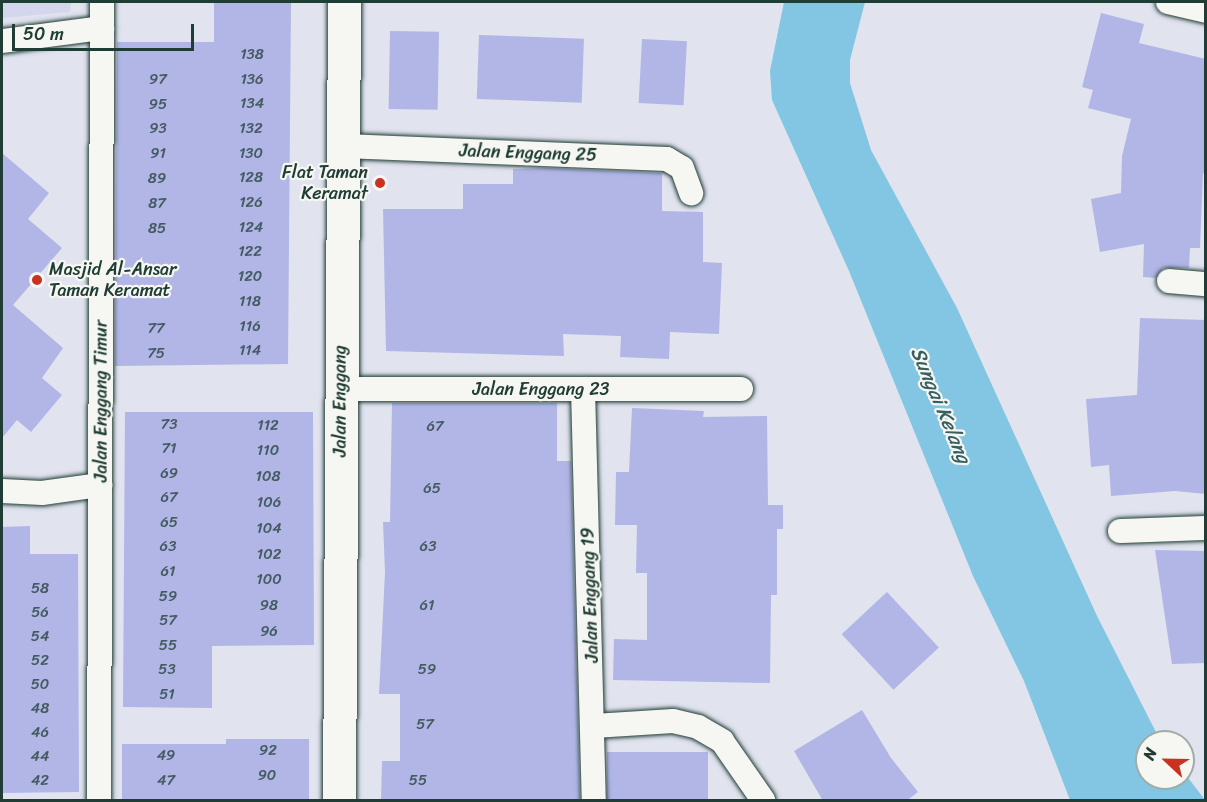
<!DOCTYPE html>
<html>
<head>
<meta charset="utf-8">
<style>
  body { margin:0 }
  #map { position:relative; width:1207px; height:802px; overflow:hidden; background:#e1e3ef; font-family:Sriracha,sans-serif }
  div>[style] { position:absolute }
  .built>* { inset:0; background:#d3d6ed }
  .water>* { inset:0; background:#83c6e4 }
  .building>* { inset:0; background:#b1b6e7; transform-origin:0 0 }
  .roads { filter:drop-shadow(0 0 2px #1f3d34) drop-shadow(0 0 2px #1f3d34) }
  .minor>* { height:24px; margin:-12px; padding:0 12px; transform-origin:12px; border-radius:12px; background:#f6f6f2 }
  .secondary>* { height:33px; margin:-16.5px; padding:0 16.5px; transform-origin:16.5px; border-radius:16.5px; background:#f6f6f2 }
  .dots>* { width:16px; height:16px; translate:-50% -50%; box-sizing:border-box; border:3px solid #f6f6f2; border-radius:50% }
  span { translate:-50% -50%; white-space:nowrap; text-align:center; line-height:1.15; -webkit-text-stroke:4.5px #f6f6f2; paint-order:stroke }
  .number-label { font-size:15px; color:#445b61 }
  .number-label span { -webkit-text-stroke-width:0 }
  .street-label { font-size:18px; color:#1f3d34 }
  .poi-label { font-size:18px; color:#1f3d34 }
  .right { translate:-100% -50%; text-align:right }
  .left { translate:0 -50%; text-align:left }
  .water-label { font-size:20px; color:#385f60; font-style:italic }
  .frame { position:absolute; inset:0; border:3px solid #1f3d34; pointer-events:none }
  .north { position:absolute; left:1135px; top:730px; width:60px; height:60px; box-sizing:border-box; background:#f6f6f2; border:2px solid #a0aca6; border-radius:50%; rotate:292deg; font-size:16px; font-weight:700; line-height:24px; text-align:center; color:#1f3d34 }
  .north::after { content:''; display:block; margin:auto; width:21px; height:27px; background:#c8321e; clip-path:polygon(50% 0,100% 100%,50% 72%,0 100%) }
  .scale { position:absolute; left:12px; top:24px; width:182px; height:27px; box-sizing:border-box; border:3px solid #1f3d34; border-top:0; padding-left:8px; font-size:18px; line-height:21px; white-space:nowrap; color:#1f3d34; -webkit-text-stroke:4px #f6f6f2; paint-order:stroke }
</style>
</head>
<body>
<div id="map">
  <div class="built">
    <i style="clip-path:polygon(2px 2px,71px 2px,70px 12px,2px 18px)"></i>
  </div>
  <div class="water">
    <i style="clip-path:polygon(784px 2px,865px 2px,850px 60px,850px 83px,871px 150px,957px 308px,1097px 616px,1161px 742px,1147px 742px,1147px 778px,1183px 778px,1183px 771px,1205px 800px,1070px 800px,1024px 681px,973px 576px,849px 271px,772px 100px,770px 71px)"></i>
  </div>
  <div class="building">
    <i style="clip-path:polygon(214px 2px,291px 2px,288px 364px,115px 366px,117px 42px,214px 42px)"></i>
    <i style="clip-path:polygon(1101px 13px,1144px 24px,1139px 43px,1206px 59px,1206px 174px,1203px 173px,1200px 248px,1190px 248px,1189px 268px,1163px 268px,1156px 278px,1143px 277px,1144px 244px,1100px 252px,1091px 199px,1121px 193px,1122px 156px,1131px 119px,1088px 108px,1093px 90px,1082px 87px)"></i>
    <i style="left:390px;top:31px;width:49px;height:78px;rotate:1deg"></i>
    <i style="left:479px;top:35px;width:105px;height:64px;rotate:2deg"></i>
    <i style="left:642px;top:39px;width:45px;height:64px;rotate:3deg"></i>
    <i style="clip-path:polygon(2px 153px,49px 193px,28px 219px,62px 248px,13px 305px,63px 348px,42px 378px,62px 395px,31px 432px,17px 420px,2px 438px)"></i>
    <i style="clip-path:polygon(546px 168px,662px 173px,662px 211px,703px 212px,703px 262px,722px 263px,719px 334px,670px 332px,669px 359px,620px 357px,621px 336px,563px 334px,564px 356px,386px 351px,383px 209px,463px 209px,463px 184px,513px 184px,513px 169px)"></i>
    <i style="clip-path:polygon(1140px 318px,1206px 320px,1206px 494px,1175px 491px,1111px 496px,1109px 465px,1091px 467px,1086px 399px,1137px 395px)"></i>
    <i style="clip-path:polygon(392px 403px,557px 403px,557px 461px,571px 461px,580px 801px,381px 801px,382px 761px,400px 761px,400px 694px,379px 694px,385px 572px,383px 522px,390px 522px)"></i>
    <i style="clip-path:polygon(632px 408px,704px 411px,703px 417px,767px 416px,768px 505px,783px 505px,783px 529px,777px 529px,777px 595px,771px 595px,770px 683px,613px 680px,614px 639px,647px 640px,647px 573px,636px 573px,637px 525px,615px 525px,616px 472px,629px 472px)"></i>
    <i style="clip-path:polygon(125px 412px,313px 412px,314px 645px,212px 646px,212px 708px,123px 707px)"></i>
    <i style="clip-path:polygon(30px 526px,30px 554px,78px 554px,79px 792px,2px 793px,2px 527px)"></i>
    <i style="clip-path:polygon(1155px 550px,1206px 551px,1206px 663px,1172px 664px)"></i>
    <i style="left:887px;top:592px;width:76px;height:62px;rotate:47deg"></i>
    <i style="clip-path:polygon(862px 710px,891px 758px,918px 792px,906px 801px,823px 801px,794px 751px)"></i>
    <i style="clip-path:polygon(226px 739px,309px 739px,309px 801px,122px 801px,122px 744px,226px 744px)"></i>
    <i style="left:708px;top:752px;width:49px;height:101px;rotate:90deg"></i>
  </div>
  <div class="roads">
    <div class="minor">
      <i style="left:1168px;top:2px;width:39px;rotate:13deg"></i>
      <i style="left:2px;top:41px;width:101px;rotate:-7.4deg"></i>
      <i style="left:344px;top:146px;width:323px;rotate:2.3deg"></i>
      <i style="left:667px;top:159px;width:17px;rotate:31deg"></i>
      <i style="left:682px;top:168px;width:27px;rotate:70deg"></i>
      <i style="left:1169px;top:281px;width:37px;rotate:5deg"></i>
      <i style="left:340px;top:389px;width:401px"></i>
      <i style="left:583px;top:389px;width:411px;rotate:88.5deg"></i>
      <i style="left:2px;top:491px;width:40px;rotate:2.9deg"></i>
      <i style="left:42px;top:493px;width:59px;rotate:-7.9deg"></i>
      <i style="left:1120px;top:531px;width:86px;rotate:-2deg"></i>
      <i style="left:594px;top:726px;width:79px;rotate:-3.6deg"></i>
      <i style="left:673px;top:721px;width:26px;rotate:13deg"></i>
      <i style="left:698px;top:727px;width:28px;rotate:30deg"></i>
      <i style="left:722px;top:741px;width:72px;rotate:55.2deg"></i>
      <i style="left:99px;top:800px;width:798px;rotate:-89.78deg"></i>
    </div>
    <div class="secondary">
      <i style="left:339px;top:800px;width:798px;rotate:-89.64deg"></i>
    </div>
  </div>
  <div class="dots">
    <i style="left:380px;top:183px;background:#c8321e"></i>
    <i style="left:37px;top:280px;background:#c8321e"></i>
  </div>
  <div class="number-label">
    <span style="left:252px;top:55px">138</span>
    <span style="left:158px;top:80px">97</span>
    <span style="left:252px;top:80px">136</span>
    <span style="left:252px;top:104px">134</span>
    <span style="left:158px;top:105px">95</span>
    <span style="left:158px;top:129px">93</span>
    <span style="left:251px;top:129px">132</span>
    <span style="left:158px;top:154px">91</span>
    <span style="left:251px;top:154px">130</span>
    <span style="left:251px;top:178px">128</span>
    <span style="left:157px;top:179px">89</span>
    <span style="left:251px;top:203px">126</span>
    <span style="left:157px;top:204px">87</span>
    <span style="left:251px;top:228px">124</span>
    <span style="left:157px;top:229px">85</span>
    <span style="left:250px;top:252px">122</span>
    <span style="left:250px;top:277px">120</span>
    <span style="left:250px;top:302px">118</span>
    <span style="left:250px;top:327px">116</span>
    <span style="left:156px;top:329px">77</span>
    <span style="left:250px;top:351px">114</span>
    <span style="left:156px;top:354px">75</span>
    <span style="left:169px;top:425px">73</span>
    <span style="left:268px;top:426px">112</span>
    <span style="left:435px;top:427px">67</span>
    <span style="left:169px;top:449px">71</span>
    <span style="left:268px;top:451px">110</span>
    <span style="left:169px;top:474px">69</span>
    <span style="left:268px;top:477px">108</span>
    <span style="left:432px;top:489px">65</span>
    <span style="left:169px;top:498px">67</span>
    <span style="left:269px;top:503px">106</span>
    <span style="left:169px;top:523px">65</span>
    <span style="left:269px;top:529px">104</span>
    <span style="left:168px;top:547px">63</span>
    <span style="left:428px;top:547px">63</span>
    <span style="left:269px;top:555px">102</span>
    <span style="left:168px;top:572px">61</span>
    <span style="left:269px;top:580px">100</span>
    <span style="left:40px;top:589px">58</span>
    <span style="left:168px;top:597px">59</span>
    <span style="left:269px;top:606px">98</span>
    <span style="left:427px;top:606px">61</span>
    <span style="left:40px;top:613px">56</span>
    <span style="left:168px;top:621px">57</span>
    <span style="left:269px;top:632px">96</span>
    <span style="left:40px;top:637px">54</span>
    <span style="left:168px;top:646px">55</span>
    <span style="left:40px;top:661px">52</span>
    <span style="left:167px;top:670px">53</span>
    <span style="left:427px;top:670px">59</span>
    <span style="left:40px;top:685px">50</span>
    <span style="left:167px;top:695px">51</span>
    <span style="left:40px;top:709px">48</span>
    <span style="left:425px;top:725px">57</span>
    <span style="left:40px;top:733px">46</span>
    <span style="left:268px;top:751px">92</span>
    <span style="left:166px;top:756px">49</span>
    <span style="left:40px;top:757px">44</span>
    <span style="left:267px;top:776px">90</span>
    <span style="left:40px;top:781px">42</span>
    <span style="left:166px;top:781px">47</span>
    <span style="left:418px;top:781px">55</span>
  </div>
  <div class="street-label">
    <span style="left:528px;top:153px;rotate:2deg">Jalan Enggang 25</span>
    <span style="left:541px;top:389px">Jalan Enggang 23</span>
    <span style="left:101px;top:401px;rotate:-90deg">Jalan Enggang Timur</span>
    <span style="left:340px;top:401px;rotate:-90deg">Jalan Enggang</span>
    <span style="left:590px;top:595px;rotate:-92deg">Jalan Enggang 19</span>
  </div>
  <div class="poi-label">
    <span class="right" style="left:368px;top:183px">Flat Taman<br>Keramat</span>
    <span class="left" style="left:49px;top:280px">Masjid Al-Ansar<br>Taman Keramat</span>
  </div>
  <div class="water-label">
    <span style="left:941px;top:405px;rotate:67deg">Sungai Kelang</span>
  </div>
  <div class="frame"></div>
  <div class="north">N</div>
  <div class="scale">50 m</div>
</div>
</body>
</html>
